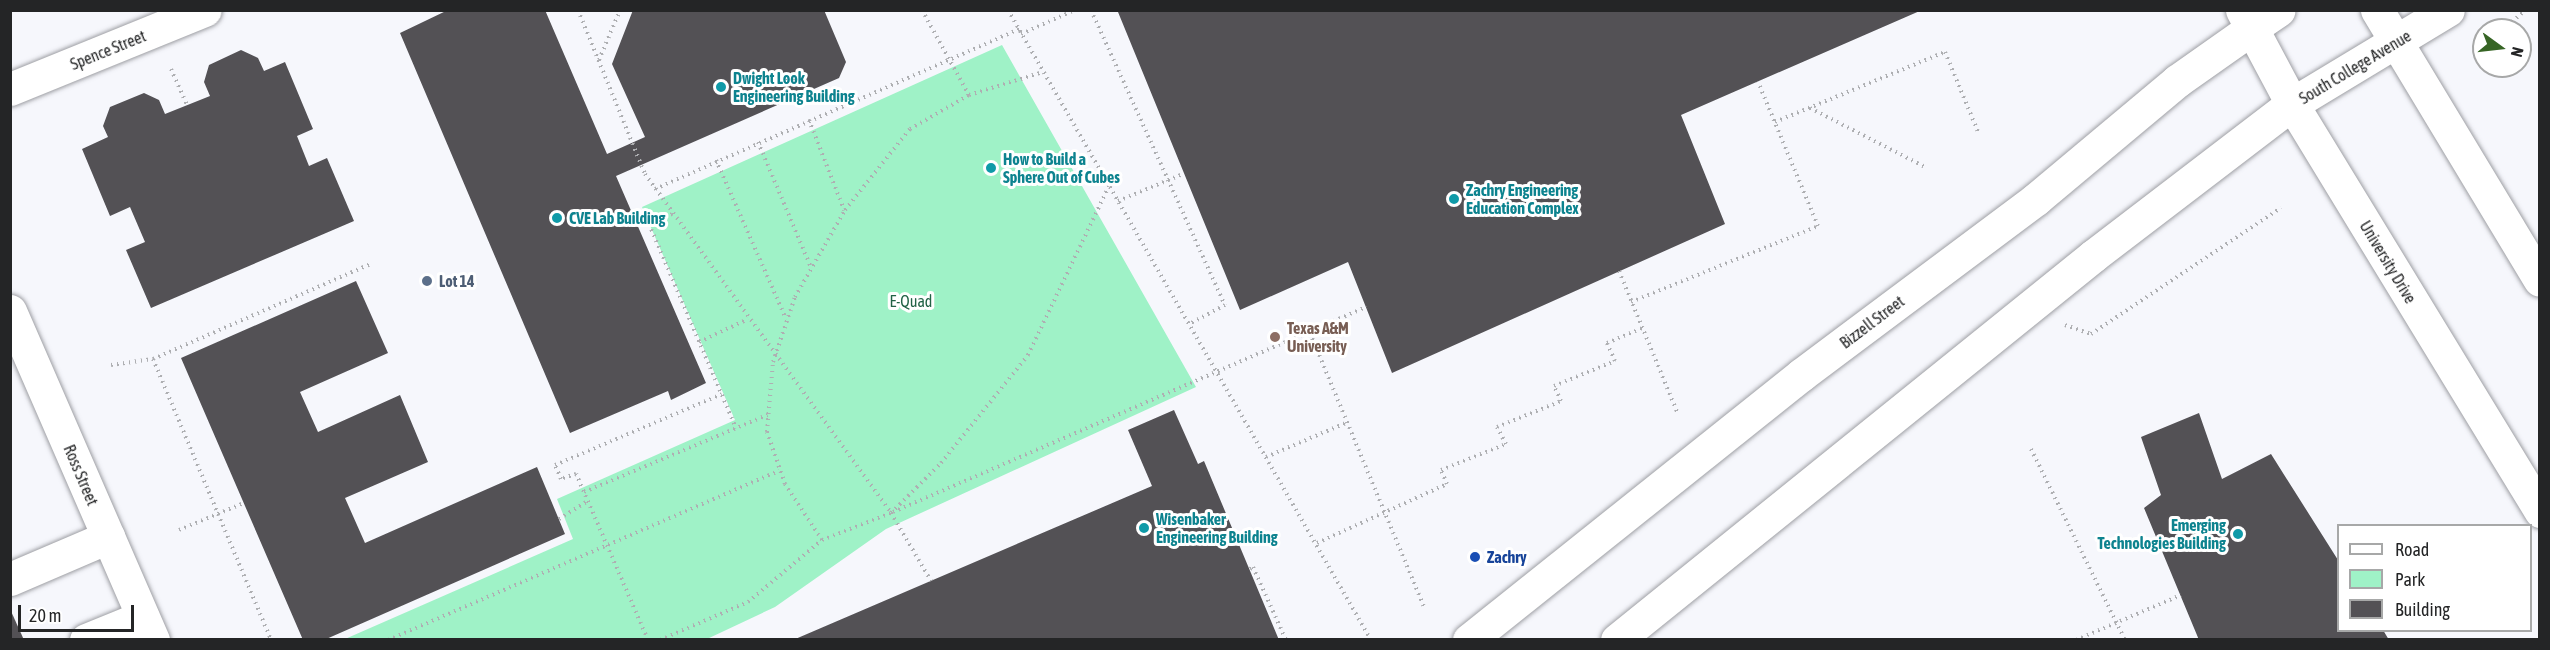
<!DOCTYPE html>
<html>
<head>
<meta charset="utf-8">
<style>
  body { margin:0 }
  #map { position:relative; width:2550px; height:650px; overflow:hidden; background:#f6f7fc; font-family:"Asap Condensed",sans-serif }
  div>[style] { position:absolute }
  .green>* { inset:0; background:#9ff2c7 }
  .building>* { inset:0; background:#535155 }
  .path>* { height:4px; margin-top:-2px; transform-origin:0; background:repeating-linear-gradient(90deg,#aeafb2 0 1.5px,transparent 0 6px) }
  .roads { filter:drop-shadow(0 0 2px #9e9fa4) drop-shadow(0 0 2px #9e9fa4) }
  .minor>* { height:33px; margin:-16.5px; padding:0 16.5px; transform-origin:16.5px; border-radius:16.5px; background:#fff }
  .major>* { height:33px; margin:-16.5px; padding:0 16.5px; transform-origin:16.5px; border-radius:16.5px; background:#fff }
  .dots>* { width:16px; height:16px; translate:-50% -50%; box-sizing:border-box; border:3px solid #fff; border-radius:50% }
  span { translate:-50% -50%; white-space:nowrap; text-align:center; line-height:1.15; -webkit-text-stroke:6px #fff; paint-order:stroke }
  .street-label { font-size:16px; color:#242526 }
  .culture-label { font-size:16px; color:#0d838f; font-weight:700 }
  .left { translate:0 -50%; text-align:left }
  .right { translate:-100% -50%; text-align:right }
  .service-label { font-size:16px; color:#4e5e75; font-weight:700 }
  .park-label { font-size:16px; color:#216245 }
  .education-label { font-size:16px; color:#785e54; font-weight:700 }
  .transit-label { font-size:16px; color:#164399; font-weight:700 }
  .frame { position:absolute; inset:0; border:12px solid #242526; pointer-events:none }
  .legend { position:absolute; left:2337px; top:524px; width:195px; height:108px; box-sizing:border-box; background:#fff; border:2px solid #a7a8a8; margin:0; padding:8px 10px; list-style:none; font-size:18px; color:#242526 }
  .legend li { display:flex; align-items:center; gap:12px; height:30px }
  .legend b { width:30px; border:2px solid #a7a8a8 }
  .north { position:absolute; left:2472px; top:18px; width:60px; height:60px; box-sizing:border-box; background:#fff; border:2px solid #a7a8a8; border-radius:50%; rotate:105deg; font-size:16px; font-weight:700; line-height:24px; text-align:center; color:#242526 }
  .north::after { content:''; display:block; margin:auto; width:21px; height:27px; background:#376525; clip-path:polygon(50% 0,100% 100%,50% 72%,0 100%) }
  .scale { position:absolute; left:18px; top:605px; width:116px; height:27px; box-sizing:border-box; border:3px solid #242526; border-top:0; padding-left:8px; font-size:18px; line-height:21px; white-space:nowrap; color:#242526; -webkit-text-stroke:4px #fff; paint-order:stroke }
</style>
</head>
<body>
<div id="map">
  <div class="green">
    <i style="clip-path:polygon(1002px 45px,1196px 387px,886px 529px,775px 607px,707px 639px,345px 639px,573px 539px,557px 499px,735px 420px,642px 207px)"></i>
  </div>
  <div class="building">
    <i style="clip-path:polygon(448px 10px,545px 10px,607px 154px,645px 137px,612px 64px,633px 10px,824px 10px,846px 62px,839px 78px,616px 176px,706px 383px,671px 400px,668px 391px,570px 433px,400px 33px)"></i>
    <i style="clip-path:polygon(1922px 10px,1681px 115px,1725px 224px,1392px 373px,1348px 262px,1240px 310px,1118px 12px)"></i>
    <i style="clip-path:polygon(241px 50px,258px 58px,264px 71px,285px 62px,313px 129px,297px 136px,309px 166px,327px 158px,354px 221px,151px 308px,126px 250px,145px 242px,130px 207px,110px 216px,82px 149px,108px 137px,103px 126px,110px 107px,144px 93px,159px 100px,165px 114px,210px 96px,204px 82px,209px 65px)"></i>
    <i style="clip-path:polygon(356px 281px,388px 353px,300px 392px,318px 432px,400px 395px,428px 462px,345px 498px,365px 543px,537px 467px,565px 534px,324px 640px,303px 640px,181px 358px)"></i>
    <i style="clip-path:polygon(1174px 410px,1198px 464px,1204px 461px,1279px 640px,793px 640px,1152px 486px,1128px 430px)"></i>
    <i style="clip-path:polygon(2199px 413px,2222px 479px,2271px 454px,2338px 560px,2338px 630px,2383px 630px,2389px 640px,2199px 640px,2144px 508px,2161px 495px,2141px 437px)"></i>
    <i style="clip-path:polygon(10px 609px,24px 640px,10px 640px)"></i>
  </div>
  <div class="path">
    <i style="left:578px;top:10px;width:177px;rotate:67.8deg"></i>
    <i style="left:645px;top:174px;width:419px;rotate:54deg"></i>
    <i style="left:891px;top:513px;width:79px;rotate:59.5deg"></i>
    <i style="left:922px;top:10px;width:97px;rotate:61.1deg"></i>
    <i style="left:1008px;top:10px;width:727px;rotate:60.05deg"></i>
    <i style="left:1091px;top:10px;width:324px;rotate:65.6deg"></i>
    <i style="left:1225px;top:305px;width:40px;rotate:152deg"></i>
    <i style="left:2503px;top:30px;width:30px;rotate:-42deg"></i>
    <i style="left:1021px;top:34px;width:59px;rotate:-24deg"></i>
    <i style="left:599px;top:60px;width:54px;rotate:-67.2deg"></i>
    <i style="left:171px;top:69px;width:39px;rotate:66deg"></i>
    <i style="left:1810px;top:108px;width:131px;rotate:27.1deg"></i>
    <i style="left:809px;top:120px;width:97px;rotate:68.7deg"></i>
    <i style="left:1775px;top:122px;width:184px;rotate:-22.4deg"></i>
    <i style="left:1945px;top:52px;width:89px;rotate:67.5deg"></i>
    <i style="left:758px;top:142px;width:134px;rotate:67.1deg"></i>
    <i style="left:716px;top:160px;width:174px;rotate:66.2deg"></i>
    <i style="left:655px;top:189px;width:398px;rotate:-23.7deg"></i>
    <i style="left:1118px;top:201px;width:70px;rotate:-22.6deg"></i>
    <i style="left:672px;top:214px;width:25px;rotate:157deg"></i>
    <i style="left:649px;top:224px;width:222px;rotate:66.9deg"></i>
    <i style="left:1619px;top:271px;width:152px;rotate:67.6deg"></i>
    <i style="left:1631px;top:302px;width:202px;rotate:-22.1deg"></i>
    <i style="left:1818px;top:226px;width:156px;rotate:-112.6deg"></i>
    <i style="left:2065px;top:325px;width:28px;rotate:19deg"></i>
    <i style="left:2091px;top:334px;width:228px;rotate:-33.6deg"></i>
    <i style="left:1310px;top:333px;width:299px;rotate:67.4deg"></i>
    <i style="left:699px;top:342px;width:54px;rotate:-25.1deg"></i>
    <i style="left:153px;top:359px;width:237px;rotate:-23.6deg"></i>
    <i style="left:111px;top:365px;width:42px;rotate:-8.1deg"></i>
    <i style="left:153px;top:359px;width:305px;rotate:67.2deg"></i>
    <i style="left:2031px;top:449px;width:213px;rotate:63.8deg"></i>
    <i style="left:1266px;top:457px;width:89px;rotate:-23.1deg"></i>
    <i style="left:584px;top:492px;width:199px;rotate:-22.8deg"></i>
    <i style="left:893px;top:512px;width:516px;rotate:-23.43deg"></i>
    <i style="left:559px;top:519px;width:34px;rotate:-32deg"></i>
    <i style="left:179px;top:530px;width:70px;rotate:-22.6deg"></i>
    <i style="left:822px;top:540px;width:67px;rotate:-123.5deg"></i>
    <i style="left:785px;top:484px;width:55px;rotate:-109.1deg"></i>
    <i style="left:767px;top:432px;width:70px;rotate:-85.1deg"></i>
    <i style="left:773px;top:362px;width:69px;rotate:-71.3deg"></i>
    <i style="left:795px;top:297px;width:100px;rotate:-60.1deg"></i>
    <i style="left:845px;top:210px;width:104px;rotate:-51.3deg"></i>
    <i style="left:910px;top:129px;width:68px;rotate:-30deg"></i>
    <i style="left:969px;top:95px;width:77px;rotate:-17.3deg"></i>
    <i style="left:1317px;top:543px;width:143px;rotate:-24.4deg"></i>
    <i style="left:1447px;top:484px;width:15px;rotate:-113deg"></i>
    <i style="left:1441px;top:470px;width:70px;rotate:-21.8deg"></i>
    <i style="left:1506px;top:444px;width:19px;rotate:-118deg"></i>
    <i style="left:1497px;top:427px;width:69px;rotate:-22.1deg"></i>
    <i style="left:1561px;top:401px;width:17px;rotate:-115deg"></i>
    <i style="left:1554px;top:386px;width:66px;rotate:-22.3deg"></i>
    <i style="left:1615px;top:361px;width:20px;rotate:-114deg"></i>
    <i style="left:1607px;top:343px;width:39px;rotate:-23deg"></i>
    <i style="left:1250px;top:569px;width:4px;rotate:-34deg"></i>
    <i style="left:1253px;top:567px;width:80px;rotate:65.7deg"></i>
    <i style="left:388px;top:640px;width:426px;rotate:-23.4deg"></i>
    <i style="left:648px;top:640px;width:181px;rotate:-113.4deg"></i>
    <i style="left:576px;top:474px;width:16px;rotate:162deg"></i>
    <i style="left:561px;top:479px;width:15px;rotate:-113deg"></i>
    <i style="left:555px;top:465px;width:181px;rotate:-23deg"></i>
    <i style="left:660px;top:640px;width:96px;rotate:-23.4deg"></i>
    <i style="left:748px;top:602px;width:97px;rotate:-40deg"></i>
    <i style="left:822px;top:540px;width:74px;rotate:-21.4deg"></i>
    <i style="left:891px;top:513px;width:71px;rotate:-45deg"></i>
    <i style="left:941px;top:463px;width:139px;rotate:-51.1deg"></i>
    <i style="left:1028px;top:355px;width:187px;rotate:-64.4deg"></i>
    <i style="left:2076px;top:640px;width:114px;rotate:-23.2deg"></i>
  </div>
  <div class="roads">
    <div class="minor">
      <i style="left:10px;top:89px;width:210px;rotate:-22.1deg"></i>
      <i style="left:10px;top:311px;width:359px;rotate:66.5deg"></i>
      <i style="left:10px;top:579px;width:107px;rotate:-23.2deg"></i>
      <i style="left:86px;top:640px;width:61px;rotate:-22deg"></i>
      <i style="left:1469px;top:640px;width:425px;rotate:-38.6deg"></i>
      <i style="left:1801px;top:375px;width:294px;rotate:-36.8deg"></i>
      <i style="left:2036px;top:199px;width:184px;rotate:-39.9deg"></i>
      <i style="left:2177px;top:81px;width:92px;rotate:-35.2deg"></i>
      <i style="left:1617px;top:640px;width:612px;rotate:-38.89deg"></i>
      <i style="left:2093px;top:256px;width:250px;rotate:-37.4deg"></i>
    </div>
    <div class="major">
      <i style="left:2242px;top:10px;width:106px;rotate:62deg"></i>
      <i style="left:2292px;top:104px;width:477px;rotate:58.6deg"></i>
      <i style="left:2377px;top:10px;width:315px;rotate:58.9deg"></i>
      <i style="left:2252px;top:28px;width:32px;rotate:-34deg"></i>
      <i style="left:2292px;top:104px;width:182px;rotate:-31.1deg"></i>
    </div>
  </div>
  <div class="dots">
    <i style="left:721px;top:87px;background:#0f9aa8"></i>
    <i style="left:991px;top:168px;background:#0f9aa8"></i>
    <i style="left:1454px;top:199px;background:#0f9aa8"></i>
    <i style="left:557px;top:218px;background:#0f9aa8"></i>
    <i style="left:427px;top:281px;background:#5c6f8a"></i>
    <i style="left:1275px;top:337px;background:#8d6e63"></i>
    <i style="left:1144px;top:528px;background:#0f9aa8"></i>
    <i style="left:2238px;top:534px;background:#0f9aa8"></i>
    <i style="left:1475px;top:557px;background:#1a4fb4"></i>
  </div>
  <div class="street-label">
    <span style="left:108px;top:50px;rotate:-22deg">Spence Street</span>
    <span style="left:2355px;top:67px;rotate:-31deg">South College Avenue</span>
    <span style="left:2388px;top:262px;rotate:59deg">University Drive</span>
    <span style="left:1872px;top:322px;rotate:-37deg">Bizzell Street</span>
    <span style="left:81px;top:475px;rotate:67deg">Ross Street</span>
  </div>
  <div class="culture-label">
    <span class="left" style="left:733px;top:87px">Dwight Look<br>Engineering Building</span>
    <span class="left" style="left:1003px;top:168px">How to Build a<br>Sphere Out of Cubes</span>
    <span class="left" style="left:1466px;top:199px">Zachry Engineering<br>Education Complex</span>
    <span class="left" style="left:569px;top:218px">CVE Lab Building</span>
    <span class="left" style="left:1156px;top:528px">Wisenbaker<br>Engineering Building</span>
    <span class="right" style="left:2226px;top:534px">Emerging<br>Technologies Building</span>
  </div>
  <div class="service-label">
    <span class="left" style="left:439px;top:281px">Lot 14</span>
  </div>
  <div class="park-label">
    <span style="left:911px;top:301px">E-Quad</span>
  </div>
  <div class="education-label">
    <span class="left" style="left:1287px;top:337px">Texas A&amp;M<br>University</span>
  </div>
  <div class="transit-label">
    <span class="left" style="left:1487px;top:557px">Zachry</span>
  </div>
  <div class="frame"></div>
  <ul class="legend">
  <li><b style="height:8px;background:#fff"></b>Road</li>
  <li><b style="height:16px;background:#9ff2c7"></b>Park</li>
  <li><b style="height:16px;background:#535155"></b>Building</li>
  </ul>
  <div class="north">N</div>
  <div class="scale">20 m</div>
</div>
</body>
</html>
